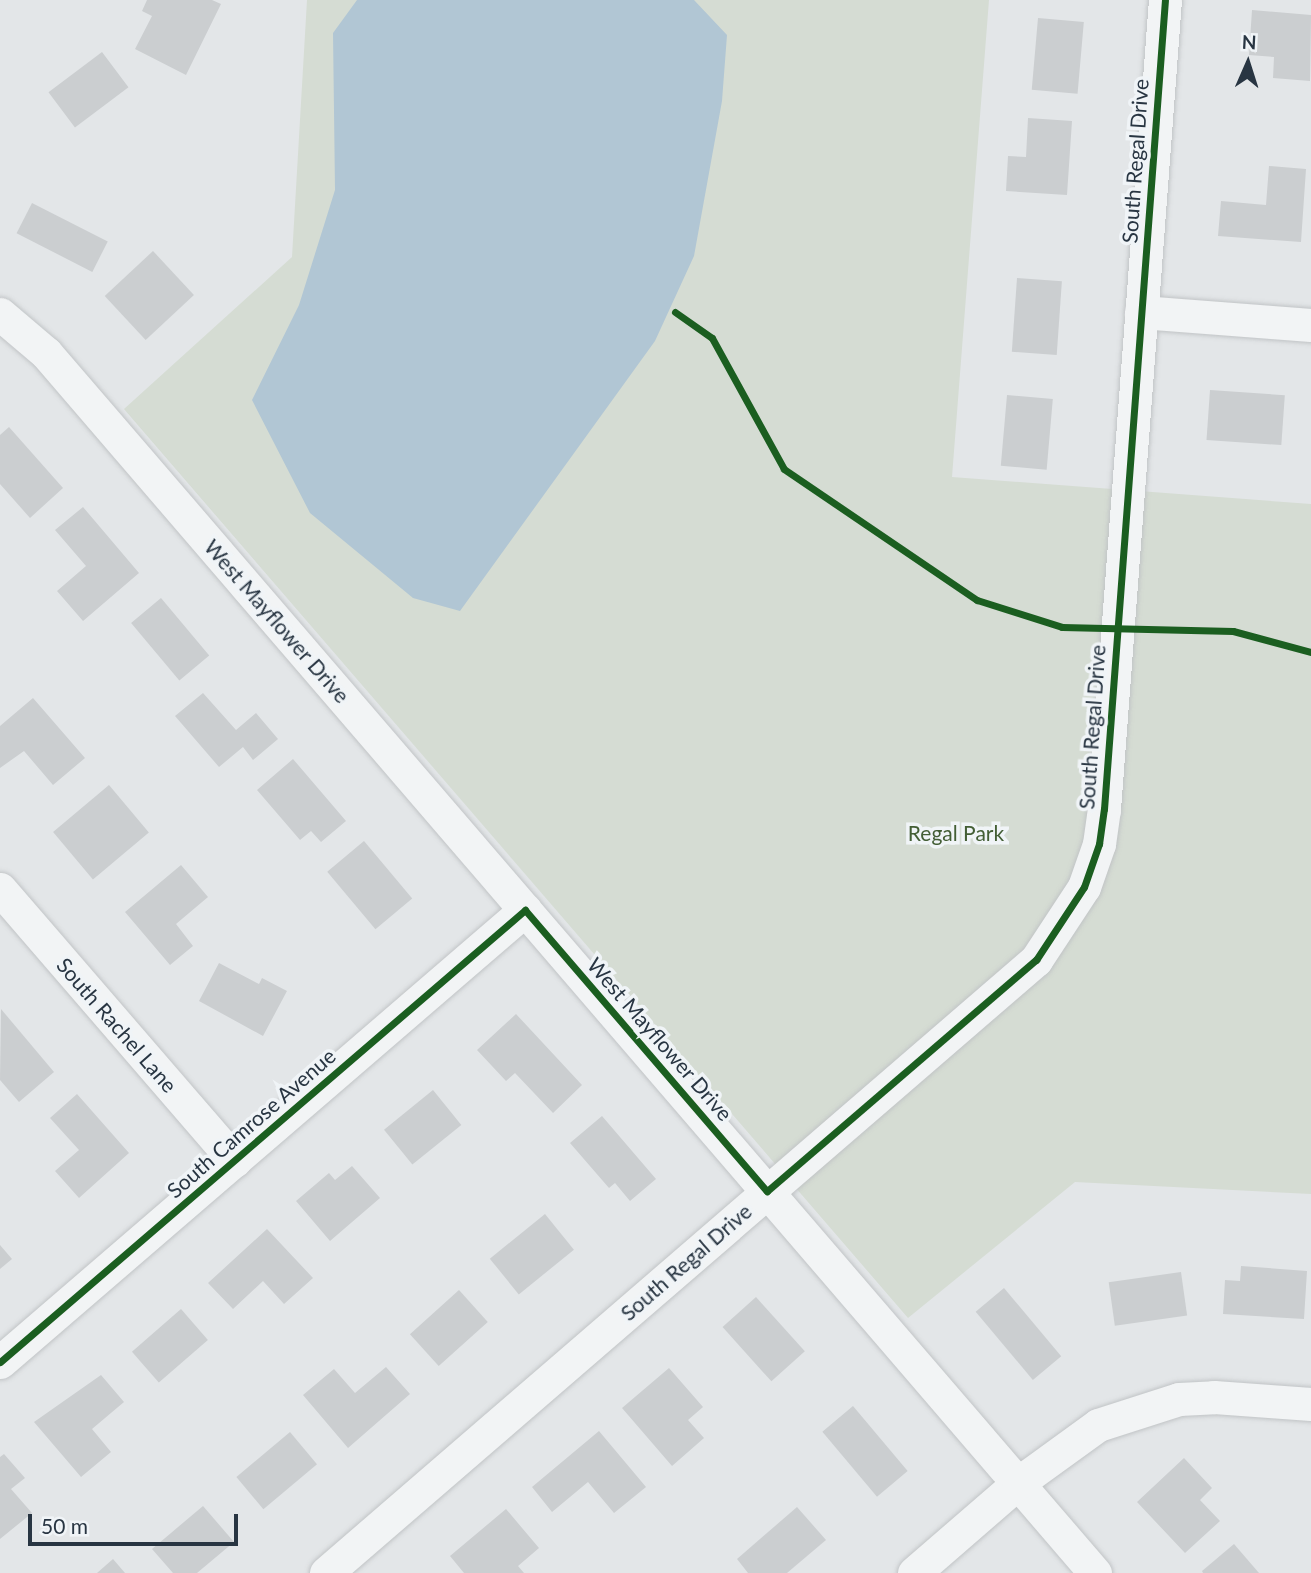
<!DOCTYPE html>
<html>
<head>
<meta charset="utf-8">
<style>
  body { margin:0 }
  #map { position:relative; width:1311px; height:1573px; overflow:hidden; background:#e3e6e8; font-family:Lato,sans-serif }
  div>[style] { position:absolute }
  .green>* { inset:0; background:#d5dcd3 }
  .water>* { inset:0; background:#b1c6d4 }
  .building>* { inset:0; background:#cbced0; transform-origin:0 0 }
  .roads { filter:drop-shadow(0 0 2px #c1c4c6) drop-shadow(0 0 2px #c1c4c6) }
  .minor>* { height:33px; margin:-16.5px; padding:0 16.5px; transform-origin:16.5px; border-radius:16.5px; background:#f2f4f5 }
  .cycleway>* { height:7px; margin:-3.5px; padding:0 3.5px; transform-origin:3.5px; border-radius:3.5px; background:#1b5e20 }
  span { translate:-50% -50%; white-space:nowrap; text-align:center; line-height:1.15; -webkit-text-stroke:7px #f0f4f7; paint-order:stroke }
  .street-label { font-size:21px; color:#283542 }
  .park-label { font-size:21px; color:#435e35 }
  .north { position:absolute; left:1213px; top:28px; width:70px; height:70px; -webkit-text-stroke:5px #f0f4f7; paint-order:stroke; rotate:3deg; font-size:19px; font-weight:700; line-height:28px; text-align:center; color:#283542 }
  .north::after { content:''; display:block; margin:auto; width:24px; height:32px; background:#283542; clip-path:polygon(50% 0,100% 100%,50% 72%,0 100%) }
  .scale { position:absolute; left:28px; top:1514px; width:210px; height:32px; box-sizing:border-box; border:4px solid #283542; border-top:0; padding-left:9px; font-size:21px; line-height:24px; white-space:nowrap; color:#283542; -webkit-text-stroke:5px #f0f4f7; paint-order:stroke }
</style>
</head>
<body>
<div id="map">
  <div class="green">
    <i style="clip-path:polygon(307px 0,989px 0,952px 477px,1311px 504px,1311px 1194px,1075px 1182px,908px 1318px,124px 409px,292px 257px)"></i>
  </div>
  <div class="water">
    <i style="clip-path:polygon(357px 0,694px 0,727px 35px,722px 101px,694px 256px,655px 341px,460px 611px,413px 598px,310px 513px,252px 400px,299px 305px,335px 190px,333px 33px)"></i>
  </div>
  <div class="building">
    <i style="clip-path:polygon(147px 0,212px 0,221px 4px,186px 75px,135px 49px,152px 16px,142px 11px)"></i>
    <i style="clip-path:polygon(1252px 10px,1311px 15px,1310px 81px,1273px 78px,1274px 57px,1249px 55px)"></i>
    <i style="left:1038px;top:18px;width:46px;height:72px;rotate:5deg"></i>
    <i style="left:102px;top:52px;width:44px;height:67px;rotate:53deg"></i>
    <i style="clip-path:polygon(1028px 118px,1072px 121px,1067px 195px,1006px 191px,1008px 156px,1026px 157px)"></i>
    <i style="clip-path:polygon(1269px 166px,1306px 169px,1301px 242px,1218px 236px,1221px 201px,1266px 205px)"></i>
    <i style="left:32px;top:203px;width:85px;height:34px;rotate:27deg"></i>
    <i style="left:153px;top:251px;width:60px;height:66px;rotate:47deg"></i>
    <i style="left:1017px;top:278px;width:45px;height:74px;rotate:4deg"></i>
    <i style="left:1210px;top:390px;width:75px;height:50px;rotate:4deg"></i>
    <i style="left:1007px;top:395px;width:46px;height:71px;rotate:5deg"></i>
    <i style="clip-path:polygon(9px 427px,63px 488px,30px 518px,0 484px,0 435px)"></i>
    <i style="clip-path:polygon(83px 507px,139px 573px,83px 621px,57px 591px,86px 566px,55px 530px)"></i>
    <i style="left:161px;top:598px;width:75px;height:39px;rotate:50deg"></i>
    <i style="clip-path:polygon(203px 693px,236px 730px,256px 713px,278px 739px,253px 760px,243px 747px,219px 767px,175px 716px)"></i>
    <i style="clip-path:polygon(33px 698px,85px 758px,53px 785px,24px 751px,0 768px,0 726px)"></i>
    <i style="clip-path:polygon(293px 759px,346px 821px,321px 842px,311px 831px,300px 840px,257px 790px)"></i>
    <i style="left:109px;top:785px;width:62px;height:73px;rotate:50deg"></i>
    <i style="left:364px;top:841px;width:75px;height:48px;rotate:50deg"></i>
    <i style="clip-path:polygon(181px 865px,208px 897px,176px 924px,193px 946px,170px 965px,125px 912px)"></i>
    <i style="clip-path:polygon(219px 963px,259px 984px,262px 978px,287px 991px,263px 1036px,199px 1001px)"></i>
    <i style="clip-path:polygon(1px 1009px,54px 1072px,19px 1102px,0 1080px)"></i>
    <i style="clip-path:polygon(516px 1014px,582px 1085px,553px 1113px,515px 1073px,506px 1081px,477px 1050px)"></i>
    <i style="left:433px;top:1090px;width:45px;height:63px;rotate:51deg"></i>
    <i style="clip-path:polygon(77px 1094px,129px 1153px,79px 1198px,55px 1171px,79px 1150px,50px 1118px)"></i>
    <i style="clip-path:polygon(602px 1116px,656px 1179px,630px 1201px,615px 1183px,609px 1188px,570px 1143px)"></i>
    <i style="clip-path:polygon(352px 1166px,380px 1198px,330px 1241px,296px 1201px,329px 1173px,335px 1180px)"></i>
    <i style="left:545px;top:1214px;width:46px;height:71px;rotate:51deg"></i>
    <i style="clip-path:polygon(267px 1229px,313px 1278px,284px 1304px,263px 1281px,233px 1309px,208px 1283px)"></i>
    <i style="clip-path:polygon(0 1245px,12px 1259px,0 1269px)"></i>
    <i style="clip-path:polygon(1241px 1266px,1307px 1271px,1304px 1319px,1223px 1314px,1225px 1280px,1240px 1281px)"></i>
    <i style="left:1181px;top:1272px;width:44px;height:73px;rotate:82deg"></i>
    <i style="left:1004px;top:1288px;width:89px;height:37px;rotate:50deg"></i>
    <i style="left:459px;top:1290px;width:43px;height:66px;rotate:48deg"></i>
    <i style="left:756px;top:1297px;width:73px;height:45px;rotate:48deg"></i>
    <i style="left:181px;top:1309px;width:41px;height:65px;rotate:49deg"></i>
    <i style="clip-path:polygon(386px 1367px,410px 1394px,348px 1448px,303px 1395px,334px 1369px,355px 1393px)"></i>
    <i style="clip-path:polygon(669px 1368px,703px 1407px,688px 1420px,704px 1438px,672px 1466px,622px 1408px)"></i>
    <i style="clip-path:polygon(101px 1375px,124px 1402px,92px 1429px,111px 1452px,81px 1477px,34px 1422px)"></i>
    <i style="left:853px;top:1406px;width:85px;height:40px;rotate:50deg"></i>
    <i style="clip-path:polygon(599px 1431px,646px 1487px,614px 1513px,588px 1482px,552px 1512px,532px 1487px)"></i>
    <i style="left:290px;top:1432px;width:42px;height:70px;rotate:50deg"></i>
    <i style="clip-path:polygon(4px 1454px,25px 1478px,11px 1489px,32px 1513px,0 1539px,0 1457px)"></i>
    <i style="clip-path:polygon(1184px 1458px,1212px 1488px,1200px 1500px,1220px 1521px,1185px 1553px,1137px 1502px)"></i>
    <i style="clip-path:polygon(203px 1506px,234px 1542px,197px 1573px,173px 1573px,152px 1549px)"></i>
    <i style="clip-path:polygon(797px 1507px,826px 1540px,787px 1573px,748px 1573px,737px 1559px)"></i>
    <i style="clip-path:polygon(506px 1509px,539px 1548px,518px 1566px,524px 1573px,464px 1573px,450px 1556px)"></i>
    <i style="clip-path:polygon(1234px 1544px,1259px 1573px,1203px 1573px,1202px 1571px)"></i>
    <i style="clip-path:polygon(113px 1559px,125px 1573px,97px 1573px)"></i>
  </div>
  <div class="roads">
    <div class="minor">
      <i style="left:1141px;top:312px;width:170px;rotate:4.4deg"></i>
      <i style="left:0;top:314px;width:60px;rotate:40.3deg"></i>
      <i style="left:46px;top:353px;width:1609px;rotate:49.31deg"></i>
      <i style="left:0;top:889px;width:359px;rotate:49.2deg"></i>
      <i style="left:0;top:1362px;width:693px;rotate:-40.73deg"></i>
      <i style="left:326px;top:1573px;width:938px;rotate:-40.81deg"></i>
      <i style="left:1036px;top:960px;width:87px;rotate:-56.7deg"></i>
      <i style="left:1084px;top:887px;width:46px;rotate:-70.8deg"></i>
      <i style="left:1099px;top:844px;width:35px;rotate:-82deg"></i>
      <i style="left:1104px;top:809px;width:811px;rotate:-85.69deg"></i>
      <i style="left:914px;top:1573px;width:138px;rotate:-40.9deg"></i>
      <i style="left:1018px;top:1483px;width:99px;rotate:-35.9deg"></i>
      <i style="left:1098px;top:1425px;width:85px;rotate:-17.8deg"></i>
      <i style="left:1179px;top:1399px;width:35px;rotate:-3deg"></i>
      <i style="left:1214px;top:1397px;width:97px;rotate:4.1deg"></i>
    </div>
  </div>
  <div class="cycleway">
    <i style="left:675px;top:312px;width:45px;rotate:35.1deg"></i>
    <i style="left:712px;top:338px;width:149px;rotate:61.2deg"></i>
    <i style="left:784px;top:469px;width:233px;rotate:34.2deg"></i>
    <i style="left:977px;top:600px;width:89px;rotate:17.6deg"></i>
    <i style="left:1062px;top:627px;width:171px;rotate:1.3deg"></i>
    <i style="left:1233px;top:631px;width:81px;rotate:15.1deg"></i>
    <i style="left:0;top:1362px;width:693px;rotate:-40.73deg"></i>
    <i style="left:525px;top:910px;width:371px;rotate:49.3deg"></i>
    <i style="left:767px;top:1191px;width:355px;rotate:-40.7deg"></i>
    <i style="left:1036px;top:960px;width:87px;rotate:-56.7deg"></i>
    <i style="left:1084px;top:887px;width:46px;rotate:-70.8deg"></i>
    <i style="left:1099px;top:844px;width:35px;rotate:-82deg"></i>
    <i style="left:1104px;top:809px;width:811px;rotate:-85.69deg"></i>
  </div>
  <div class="street-label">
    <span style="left:1135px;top:161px;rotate:-86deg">South Regal Drive</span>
    <span style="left:277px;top:621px;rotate:49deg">West Mayflower Drive</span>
    <span style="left:1092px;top:727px;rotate:-86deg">South Regal Drive</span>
    <span style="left:117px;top:1025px;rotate:49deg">South Rachel Lane</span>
    <span style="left:660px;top:1039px;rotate:49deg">West Mayflower Drive</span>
    <span style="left:251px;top:1123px;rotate:-41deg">South Camrose Avenue</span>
    <span style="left:686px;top:1262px;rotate:-41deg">South Regal Drive</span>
  </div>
  <div class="park-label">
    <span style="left:956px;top:833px">Regal Park</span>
  </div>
  <div class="north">N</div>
  <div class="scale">50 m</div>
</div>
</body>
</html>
